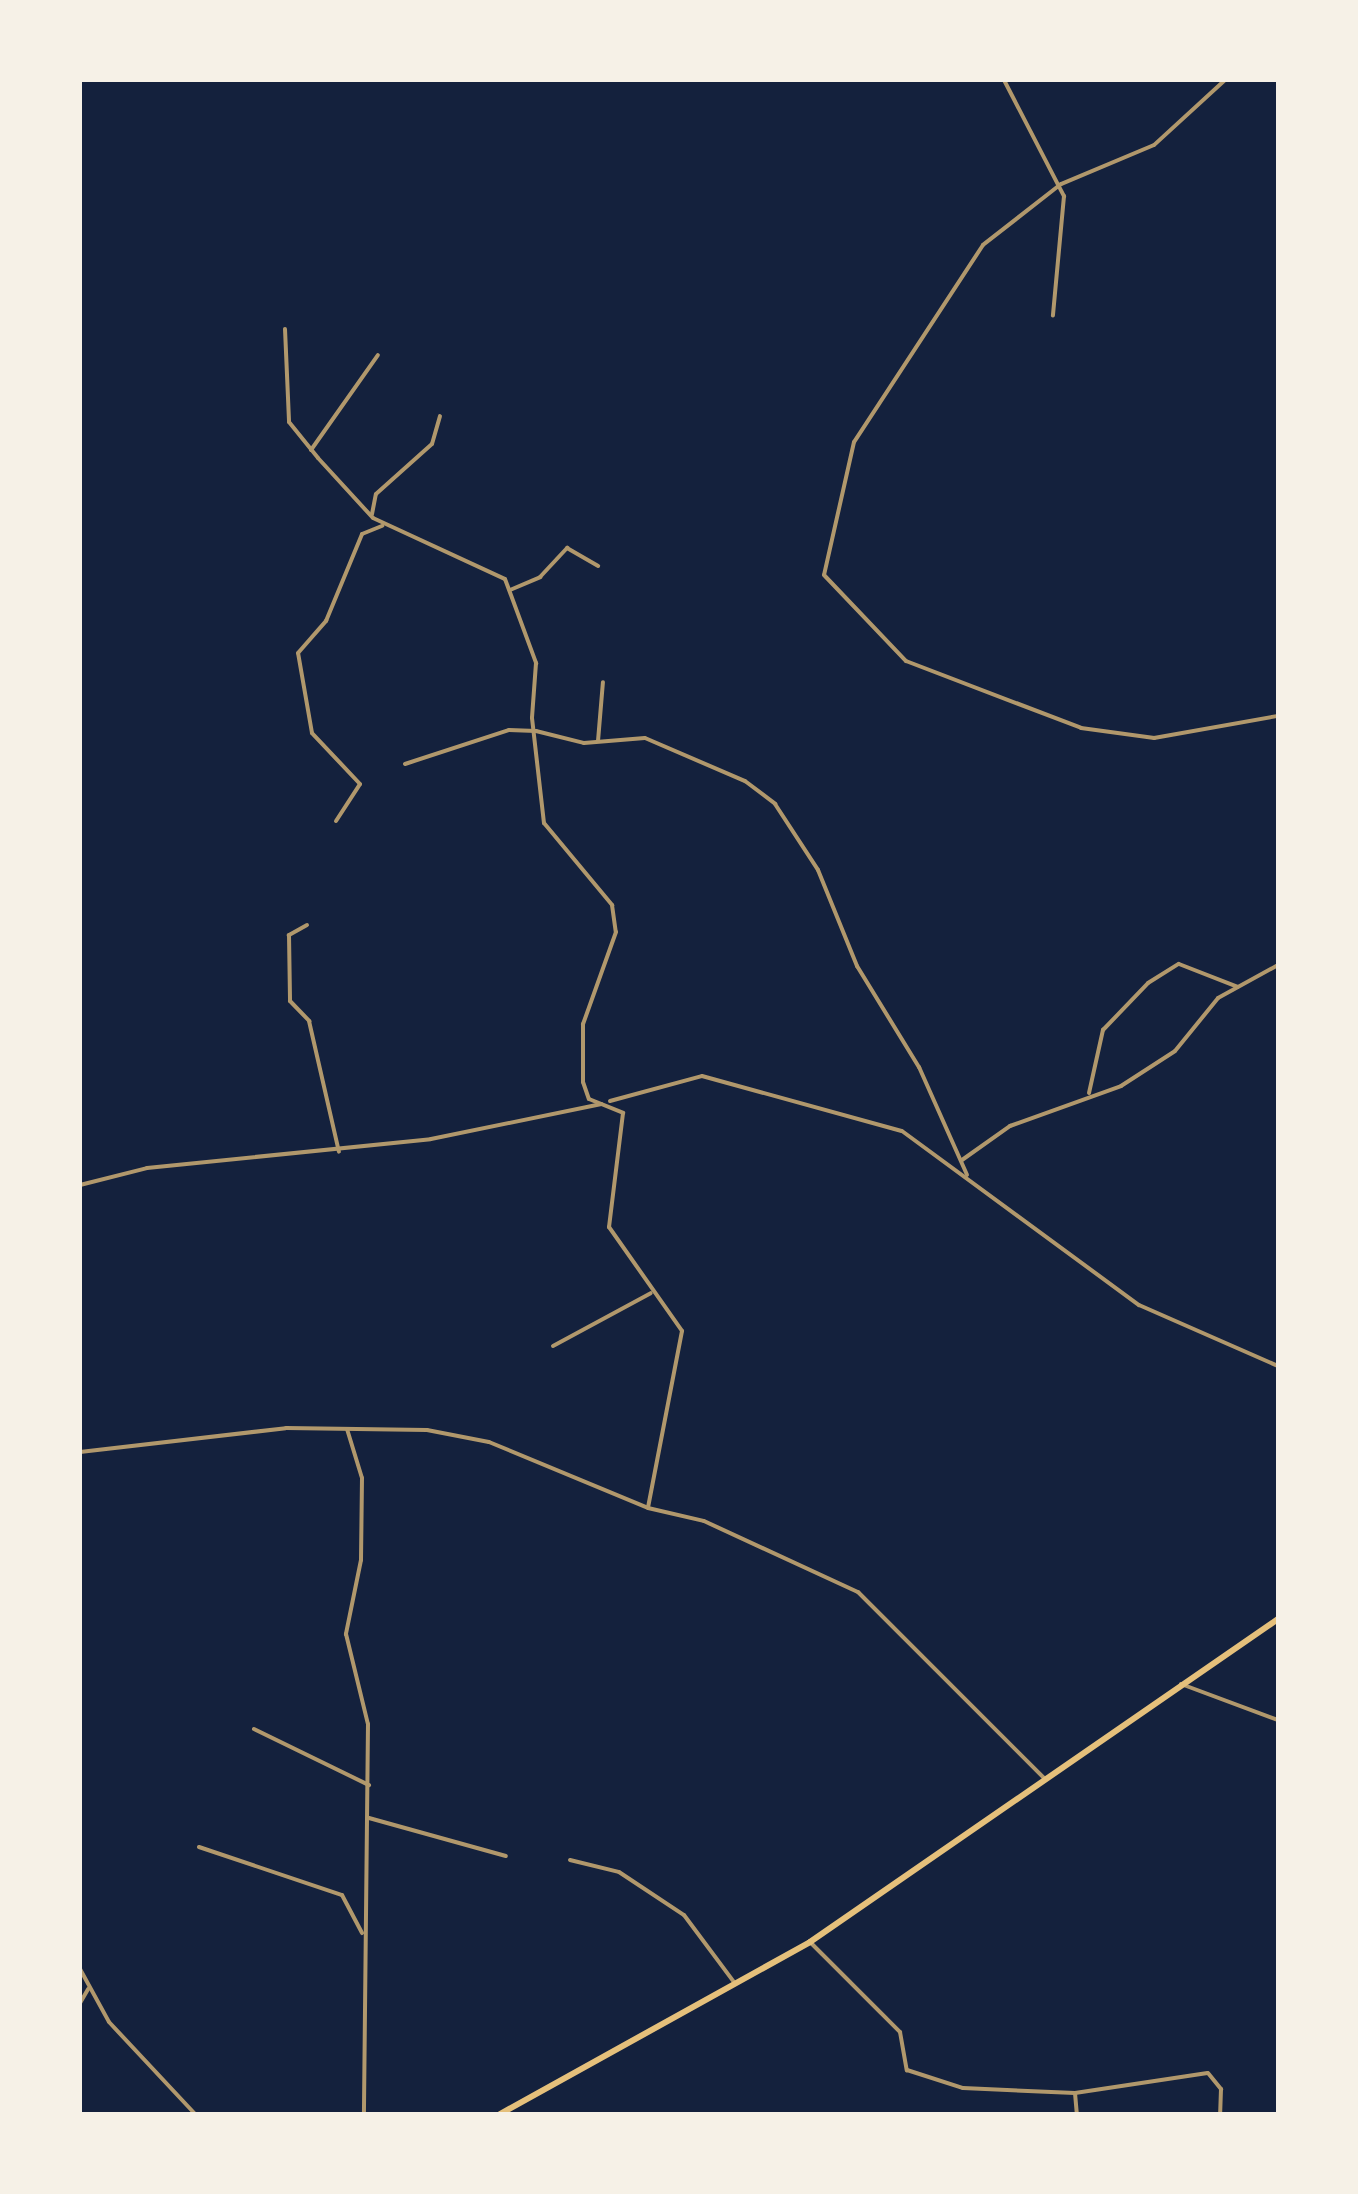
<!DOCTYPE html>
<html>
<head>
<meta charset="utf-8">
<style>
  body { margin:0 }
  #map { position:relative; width:1358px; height:2194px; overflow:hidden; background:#14213d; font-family:Ubuntu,sans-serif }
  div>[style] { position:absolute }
  .minor>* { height:4px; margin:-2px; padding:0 2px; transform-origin:2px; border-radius:2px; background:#b1986c }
  .primary>* { height:6px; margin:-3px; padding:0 3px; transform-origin:3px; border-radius:3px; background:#e5c07b }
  span { translate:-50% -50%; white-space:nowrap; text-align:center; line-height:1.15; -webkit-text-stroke:10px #f6f1e7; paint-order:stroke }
  .frame { position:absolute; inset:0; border:82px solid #f6f1e7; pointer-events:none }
</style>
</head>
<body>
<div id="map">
  <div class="minor">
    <i style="left:1004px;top:80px;width:131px;rotate:62.7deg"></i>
    <i style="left:1064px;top:196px;width:120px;rotate:95.3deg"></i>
    <i style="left:1225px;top:80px;width:96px;rotate:137.5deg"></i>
    <i style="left:1154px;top:145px;width:101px;rotate:157.2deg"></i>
    <i style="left:1061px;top:184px;width:99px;rotate:142deg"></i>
    <i style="left:983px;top:245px;width:235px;rotate:123.2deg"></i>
    <i style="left:854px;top:442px;width:136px;rotate:102.7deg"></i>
    <i style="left:824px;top:575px;width:119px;rotate:46.4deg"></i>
    <i style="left:906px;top:661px;width:187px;rotate:20.9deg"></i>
    <i style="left:1081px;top:728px;width:74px;rotate:7.8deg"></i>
    <i style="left:1154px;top:738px;width:126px;rotate:-10.1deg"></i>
    <i style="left:285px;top:329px;width:93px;rotate:87.5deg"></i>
    <i style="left:289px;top:422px;width:46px;rotate:51.1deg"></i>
    <i style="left:318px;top:458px;width:81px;rotate:47.5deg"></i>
    <i style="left:373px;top:518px;width:145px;rotate:24.8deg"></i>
    <i style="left:505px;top:579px;width:90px;rotate:69.7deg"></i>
    <i style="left:536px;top:663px;width:55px;rotate:94.2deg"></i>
    <i style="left:532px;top:718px;width:106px;rotate:83.5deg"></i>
    <i style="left:544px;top:823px;width:107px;rotate:50.3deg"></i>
    <i style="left:612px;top:905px;width:27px;rotate:82deg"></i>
    <i style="left:616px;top:932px;width:98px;rotate:109.7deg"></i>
    <i style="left:583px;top:1024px;width:58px;rotate:90deg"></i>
    <i style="left:583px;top:1082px;width:18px;rotate:71deg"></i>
    <i style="left:589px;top:1099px;width:37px;rotate:22deg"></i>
    <i style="left:623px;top:1113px;width:115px;rotate:97deg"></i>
    <i style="left:609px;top:1227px;width:127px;rotate:54.9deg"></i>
    <i style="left:682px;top:1331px;width:180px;rotate:100.9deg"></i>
    <i style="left:311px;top:450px;width:116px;rotate:-54.8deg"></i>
    <i style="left:372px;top:514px;width:20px;rotate:-79deg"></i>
    <i style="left:376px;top:494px;width:75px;rotate:-41.8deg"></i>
    <i style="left:432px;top:444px;width:29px;rotate:-74deg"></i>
    <i style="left:510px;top:590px;width:33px;rotate:-23deg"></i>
    <i style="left:540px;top:577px;width:40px;rotate:-47deg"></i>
    <i style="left:567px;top:548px;width:36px;rotate:30deg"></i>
    <i style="left:598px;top:741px;width:59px;rotate:-85.2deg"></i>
    <i style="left:405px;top:764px;width:109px;rotate:-18.1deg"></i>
    <i style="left:509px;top:730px;width:27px;rotate:2deg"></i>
    <i style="left:536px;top:731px;width:49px;rotate:14deg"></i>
    <i style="left:584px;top:743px;width:61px;rotate:-4.7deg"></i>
    <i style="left:645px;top:738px;width:109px;rotate:23.3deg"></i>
    <i style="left:745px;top:781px;width:38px;rotate:37deg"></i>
    <i style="left:775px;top:804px;width:79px;rotate:56.9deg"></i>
    <i style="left:818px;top:870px;width:104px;rotate:67.9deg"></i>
    <i style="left:857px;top:966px;width:119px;rotate:58.5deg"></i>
    <i style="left:919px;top:1067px;width:118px;rotate:66deg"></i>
    <i style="left:336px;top:821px;width:44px;rotate:-57deg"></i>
    <i style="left:360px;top:784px;width:70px;rotate:-133.3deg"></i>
    <i style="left:312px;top:733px;width:81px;rotate:-99.9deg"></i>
    <i style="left:298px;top:653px;width:43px;rotate:-48.8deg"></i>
    <i style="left:326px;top:621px;width:94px;rotate:-67.5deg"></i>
    <i style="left:362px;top:534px;width:22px;rotate:-22deg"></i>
    <i style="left:307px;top:925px;width:21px;rotate:151deg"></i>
    <i style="left:289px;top:935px;width:66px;rotate:89.1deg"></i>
    <i style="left:290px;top:1001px;width:28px;rotate:46deg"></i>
    <i style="left:309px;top:1021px;width:134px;rotate:77.1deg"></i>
    <i style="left:1089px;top:1093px;width:65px;rotate:-77.5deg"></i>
    <i style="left:1103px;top:1030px;width:65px;rotate:-46.2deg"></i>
    <i style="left:1148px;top:983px;width:36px;rotate:-32deg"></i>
    <i style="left:1179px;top:964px;width:63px;rotate:21.3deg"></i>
    <i style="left:610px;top:1101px;width:95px;rotate:-15.2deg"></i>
    <i style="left:702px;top:1076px;width:207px;rotate:15.4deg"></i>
    <i style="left:902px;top:1131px;width:294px;rotate:36.3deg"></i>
    <i style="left:1139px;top:1305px;width:152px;rotate:23.7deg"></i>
    <i style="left:962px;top:1160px;width:59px;rotate:-35.3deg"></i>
    <i style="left:1010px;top:1126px;width:118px;rotate:-19.8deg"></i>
    <i style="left:1121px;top:1086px;width:64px;rotate:-32.9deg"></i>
    <i style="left:1175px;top:1051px;width:68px;rotate:-50.9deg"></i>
    <i style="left:1218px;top:998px;width:68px;rotate:-28.8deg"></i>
    <i style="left:80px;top:1185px;width:69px;rotate:-14.2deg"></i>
    <i style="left:147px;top:1168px;width:285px;rotate:-5.8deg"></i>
    <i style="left:431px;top:1139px;width:174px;rotate:-11.6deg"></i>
    <i style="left:553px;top:1346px;width:111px;rotate:-28.4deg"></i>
    <i style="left:347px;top:1429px;width:51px;rotate:73deg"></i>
    <i style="left:362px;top:1478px;width:82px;rotate:90.7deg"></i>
    <i style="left:361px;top:1560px;width:76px;rotate:101.5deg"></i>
    <i style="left:346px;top:1634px;width:93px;rotate:76.3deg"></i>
    <i style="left:368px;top:1724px;width:390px;rotate:90.6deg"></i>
    <i style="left:80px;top:1452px;width:207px;rotate:-6.6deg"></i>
    <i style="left:286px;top:1428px;width:141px;rotate:0.8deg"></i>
    <i style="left:427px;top:1430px;width:63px;rotate:11deg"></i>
    <i style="left:489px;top:1442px;width:172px;rotate:22.5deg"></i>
    <i style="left:648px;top:1508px;width:57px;rotate:13.1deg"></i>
    <i style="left:704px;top:1521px;width:170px;rotate:24.8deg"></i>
    <i style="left:858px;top:1592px;width:264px;rotate:45deg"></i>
    <i style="left:1181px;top:1684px;width:103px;rotate:20.4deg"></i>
    <i style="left:254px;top:1729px;width:128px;rotate:26deg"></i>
    <i style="left:369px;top:1818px;width:142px;rotate:15.5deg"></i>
    <i style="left:199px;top:1847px;width:151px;rotate:18.6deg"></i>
    <i style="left:342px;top:1895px;width:43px;rotate:62.2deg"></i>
    <i style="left:570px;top:1860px;width:50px;rotate:13.8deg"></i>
    <i style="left:619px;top:1872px;width:78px;rotate:33.5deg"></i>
    <i style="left:684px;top:1915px;width:84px;rotate:53.3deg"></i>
    <i style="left:811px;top:1943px;width:126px;rotate:45deg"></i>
    <i style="left:900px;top:2032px;width:39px;rotate:80deg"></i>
    <i style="left:907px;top:2070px;width:59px;rotate:17.8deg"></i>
    <i style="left:963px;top:2088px;width:112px;rotate:2.6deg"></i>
    <i style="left:1075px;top:2093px;width:21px;rotate:85deg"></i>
    <i style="left:80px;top:1969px;width:60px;rotate:61.3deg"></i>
    <i style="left:109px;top:2022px;width:126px;rotate:46.9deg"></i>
    <i style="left:80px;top:2003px;width:16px;rotate:-60deg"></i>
    <i style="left:1075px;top:2093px;width:134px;rotate:-8.6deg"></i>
    <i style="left:1208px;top:2073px;width:21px;rotate:51deg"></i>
    <i style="left:1221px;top:2089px;width:25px;rotate:92deg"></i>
  </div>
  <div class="primary">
    <i style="left:500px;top:2114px;width:355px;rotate:-29deg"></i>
    <i style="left:810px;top:1942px;width:569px;rotate:-34.61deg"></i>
  </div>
  <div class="frame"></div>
</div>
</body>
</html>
